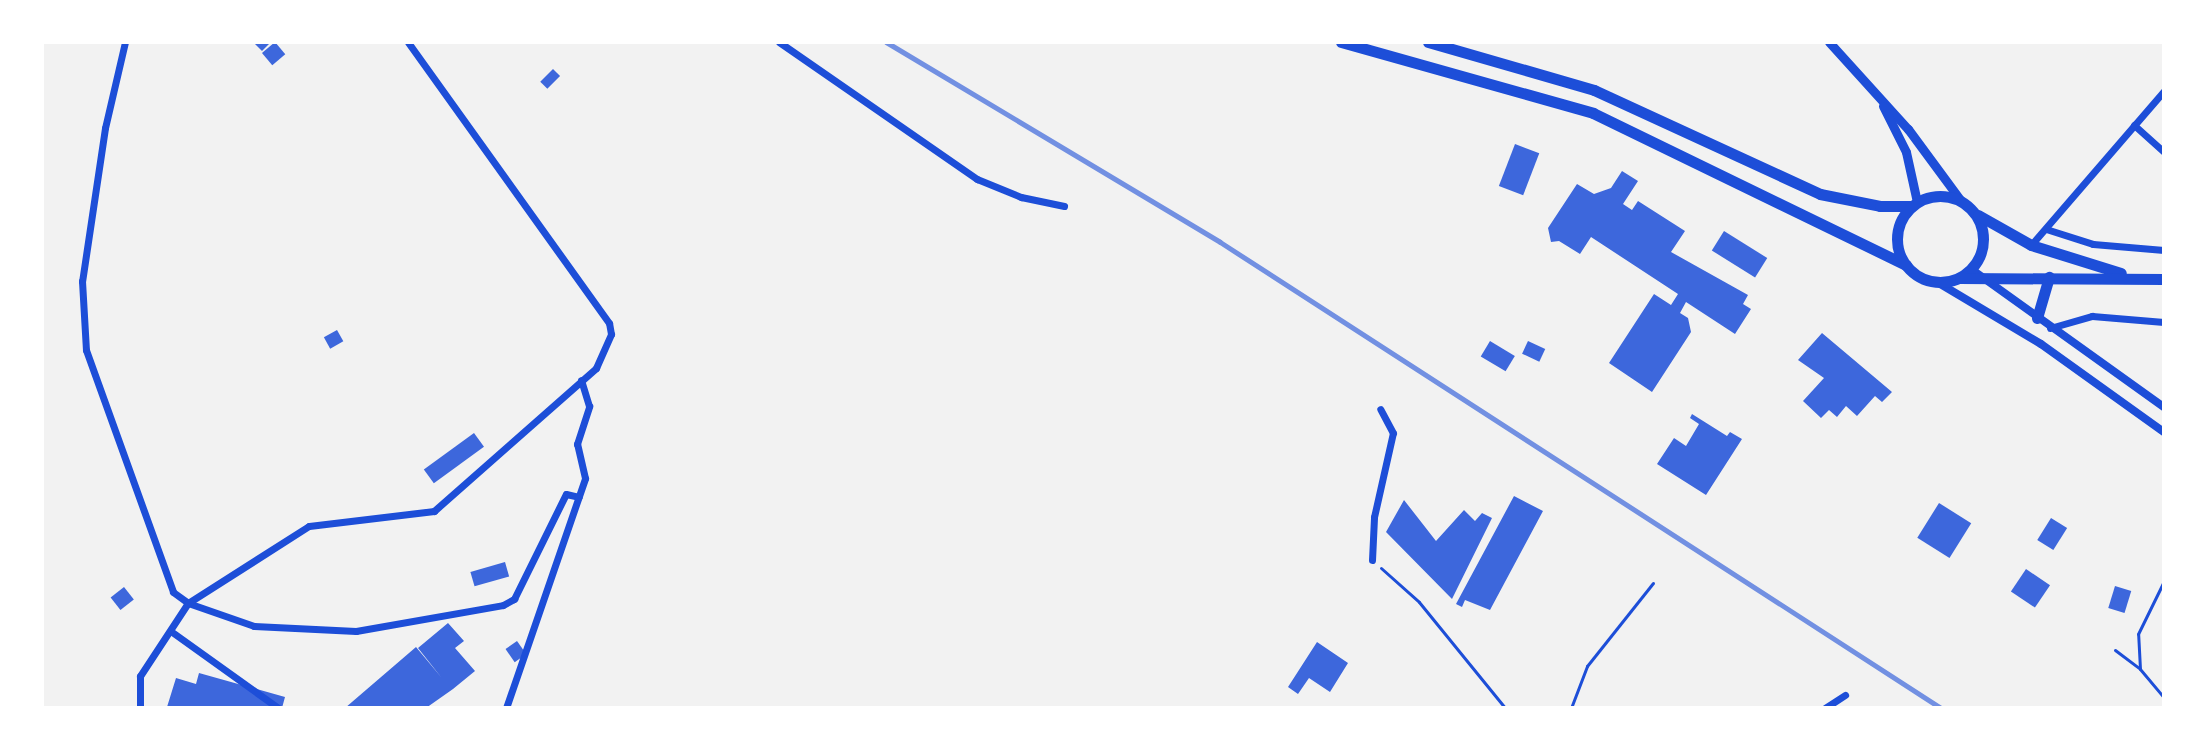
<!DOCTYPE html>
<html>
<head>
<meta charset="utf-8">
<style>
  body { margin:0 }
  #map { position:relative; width:2206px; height:750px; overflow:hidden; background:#f2f2f2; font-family:Lato,sans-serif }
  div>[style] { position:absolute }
  .building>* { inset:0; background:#3d67dc; transform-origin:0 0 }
  .path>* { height:3px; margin:-1.5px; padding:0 1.5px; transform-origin:1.5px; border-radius:1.5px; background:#1d4ed8 }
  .minor>* { height:7px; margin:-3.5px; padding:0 3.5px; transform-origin:3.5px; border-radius:3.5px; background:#1d4ed8 }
  .tertiary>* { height:8px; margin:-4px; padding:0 4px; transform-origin:4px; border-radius:4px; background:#1d4ed8 }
  .secondary>* { height:9px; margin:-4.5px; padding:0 4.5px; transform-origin:4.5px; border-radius:4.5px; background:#1d4ed8 }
  .primary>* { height:11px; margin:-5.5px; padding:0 5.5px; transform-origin:5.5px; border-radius:5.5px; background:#1d4ed8 }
  .primary>.ring { margin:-5.5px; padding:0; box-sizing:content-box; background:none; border:11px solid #1d4ed8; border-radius:50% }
  .rail>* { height:5px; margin:-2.5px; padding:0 2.5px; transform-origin:2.5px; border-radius:2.5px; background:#7290e2 }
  span { translate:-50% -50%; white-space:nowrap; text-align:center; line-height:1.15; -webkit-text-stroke:8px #fff; paint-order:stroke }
  .frame { position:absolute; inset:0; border:44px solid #fff; pointer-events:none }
</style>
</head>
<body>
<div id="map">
  <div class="building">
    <i style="clip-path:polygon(253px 42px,271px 42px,262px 51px)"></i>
    <i style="left:275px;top:42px;width:16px;height:17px;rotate:50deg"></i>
    <i style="left:553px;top:69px;width:10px;height:18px;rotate:45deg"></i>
    <i style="left:1515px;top:144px;width:26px;height:45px;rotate:21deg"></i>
    <i style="clip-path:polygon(1622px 171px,1638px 181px,1623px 204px,1632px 210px,1638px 201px,1685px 231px,1671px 252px,1748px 295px,1743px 304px,1751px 309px,1735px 334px,1686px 302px,1680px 313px,1688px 318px,1691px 332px,1652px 392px,1609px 363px,1654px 294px,1671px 305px,1678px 294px,1591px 237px,1580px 254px,1559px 241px,1551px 242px,1548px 228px,1577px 184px,1594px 194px,1611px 188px)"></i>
    <i style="left:1724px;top:231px;width:51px;height:23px;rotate:32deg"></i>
    <i style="left:337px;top:330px;width:13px;height:15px;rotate:61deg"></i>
    <i style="clip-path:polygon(1822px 333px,1892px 392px,1882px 402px,1875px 396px,1857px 416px,1846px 406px,1837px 417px,1829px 410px,1821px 418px,1803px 401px,1824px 378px,1798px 360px)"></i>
    <i style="left:1490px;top:341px;width:29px;height:18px;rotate:31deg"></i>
    <i style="left:1528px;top:341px;width:19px;height:14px;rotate:25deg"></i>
    <i style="clip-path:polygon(1692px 414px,1727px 436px,1730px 432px,1742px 439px,1706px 495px,1657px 464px,1674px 438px,1686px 446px,1699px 424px,1690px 418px)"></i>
    <i style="left:474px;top:433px;width:17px;height:62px;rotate:54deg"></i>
    <i style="clip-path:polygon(1514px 496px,1543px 511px,1490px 610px,1465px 600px,1462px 607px,1456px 604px)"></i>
    <i style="clip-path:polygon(1404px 500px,1436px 541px,1464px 510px,1475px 521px,1482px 513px,1492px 518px,1452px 599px,1386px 532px)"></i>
    <i style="left:1939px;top:503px;width:38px;height:41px;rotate:32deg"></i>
    <i style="left:2051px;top:518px;width:19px;height:26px;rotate:32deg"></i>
    <i style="left:505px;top:562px;width:15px;height:36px;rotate:74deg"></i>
    <i style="left:2026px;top:569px;width:29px;height:27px;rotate:34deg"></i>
    <i style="left:2115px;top:586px;width:17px;height:23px;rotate:17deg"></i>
    <i style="left:124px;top:587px;width:16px;height:17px;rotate:52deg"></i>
    <i style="clip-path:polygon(448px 623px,464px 641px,455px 648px,475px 671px,453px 689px,426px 708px,345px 708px,416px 647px,441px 677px,418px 648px)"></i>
    <i style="left:517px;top:641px;width:16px;height:14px;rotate:55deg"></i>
    <i style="clip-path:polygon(1317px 642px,1348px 663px,1330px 692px,1309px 678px,1298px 694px,1288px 687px)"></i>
    <i style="clip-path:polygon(199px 673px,285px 697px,282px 708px,167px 707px,176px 678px,196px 684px)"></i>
  </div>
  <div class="path">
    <i style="left:1381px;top:568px;width:51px;rotate:41.8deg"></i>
    <i style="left:1419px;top:602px;width:136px;rotate:50.9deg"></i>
    <i style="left:2115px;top:650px;width:31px;rotate:37deg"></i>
    <i style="left:2140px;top:669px;width:38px;rotate:50deg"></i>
    <i style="left:2140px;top:669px;width:35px;rotate:-93deg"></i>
    <i style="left:2138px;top:634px;width:59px;rotate:-63.9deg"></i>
    <i style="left:1571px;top:708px;width:45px;rotate:-69.1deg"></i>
    <i style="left:1587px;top:666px;width:106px;rotate:-51.5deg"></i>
  </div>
  <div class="minor">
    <i style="left:125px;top:42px;width:88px;rotate:103.1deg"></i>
    <i style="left:105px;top:128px;width:155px;rotate:98.5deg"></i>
    <i style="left:82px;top:281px;width:69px;rotate:86.7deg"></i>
    <i style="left:86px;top:350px;width:257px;rotate:70.2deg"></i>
    <i style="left:173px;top:592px;width:19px;rotate:36deg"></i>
    <i style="left:188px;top:603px;width:70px;rotate:19.2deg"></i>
    <i style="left:254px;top:626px;width:102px;rotate:2.8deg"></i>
    <i style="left:356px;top:631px;width:149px;rotate:-10deg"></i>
    <i style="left:503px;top:605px;width:13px;rotate:-29deg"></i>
    <i style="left:514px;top:599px;width:117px;rotate:-63.7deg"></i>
    <i style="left:566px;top:494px;width:13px;rotate:13deg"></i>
    <i style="left:779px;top:42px;width:241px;rotate:34.7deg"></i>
    <i style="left:977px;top:179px;width:48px;rotate:22.2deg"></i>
    <i style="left:1021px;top:197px;width:44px;rotate:11.8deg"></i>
    <i style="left:2134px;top:125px;width:40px;rotate:42deg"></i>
    <i style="left:2046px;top:229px;width:49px;rotate:17.7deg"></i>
    <i style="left:2093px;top:244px;width:71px;rotate:4.8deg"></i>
    <i style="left:2031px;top:245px;width:203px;rotate:-49.2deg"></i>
    <i style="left:2050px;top:328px;width:44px;rotate:-15.9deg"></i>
    <i style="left:2092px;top:316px;width:72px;rotate:4.8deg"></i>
    <i style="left:1372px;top:560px;width:43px;rotate:-87.3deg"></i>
    <i style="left:1374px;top:517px;width:86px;rotate:-77.3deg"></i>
    <i style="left:1393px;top:433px;width:27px;rotate:-118deg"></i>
    <i style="left:172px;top:632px;width:130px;rotate:35.6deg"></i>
    <i style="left:140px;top:708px;width:32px;rotate:-90deg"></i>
    <i style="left:140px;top:676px;width:87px;rotate:-56.7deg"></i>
    <i style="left:188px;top:603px;width:143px;rotate:-32.5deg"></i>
    <i style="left:309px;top:526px;width:126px;rotate:-6.8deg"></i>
    <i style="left:434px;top:511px;width:216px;rotate:-41.4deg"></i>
    <i style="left:596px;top:368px;width:37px;rotate:-66deg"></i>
    <i style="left:611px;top:334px;width:11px;rotate:-100deg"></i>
    <i style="left:609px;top:323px;width:345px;rotate:-125.6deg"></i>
    <i style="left:506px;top:708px;width:243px;rotate:-71deg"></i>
    <i style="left:585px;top:478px;width:35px;rotate:-103deg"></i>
    <i style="left:577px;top:444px;width:40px;rotate:-72deg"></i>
    <i style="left:589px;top:406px;width:27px;rotate:-107deg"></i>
    <i style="left:1825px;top:708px;width:24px;rotate:-33deg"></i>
  </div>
  <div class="tertiary">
    <i style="left:1971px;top:269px;width:237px;rotate:35.6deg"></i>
    <i style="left:1937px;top:282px;width:121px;rotate:30.8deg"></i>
    <i style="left:2041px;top:344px;width:151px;rotate:35.6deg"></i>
  </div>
  <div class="secondary">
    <i style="left:1829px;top:42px;width:118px;rotate:47.8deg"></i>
    <i style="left:1908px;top:129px;width:89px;rotate:53.6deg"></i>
    <i style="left:1883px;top:106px;width:51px;rotate:63.4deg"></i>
    <i style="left:1906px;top:152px;width:51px;rotate:77.6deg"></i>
  </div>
  <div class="primary">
    <i style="left:1341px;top:42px;width:262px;rotate:15.7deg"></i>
    <i style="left:1593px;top:113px;width:348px;rotate:25.9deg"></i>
    <i style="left:1428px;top:42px;width:173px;rotate:16.1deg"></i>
    <i style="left:1594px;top:90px;width:249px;rotate:24.7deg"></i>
    <i style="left:1820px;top:194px;width:61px;rotate:11.3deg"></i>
    <i style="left:1880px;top:206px;width:31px"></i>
    <i class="ring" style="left:1897px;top:196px;width:75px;height:75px"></i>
    <i style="left:1978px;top:215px;width:61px;rotate:29.5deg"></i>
    <i style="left:2031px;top:245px;width:94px;rotate:17.3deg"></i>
    <i style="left:1960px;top:278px;width:204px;rotate:0.3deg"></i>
    <i style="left:2037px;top:318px;width:43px;rotate:-73.7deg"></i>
  </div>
  <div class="rail">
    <i style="left:886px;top:42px;width:389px;rotate:30.9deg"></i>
    <i style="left:1220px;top:242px;width:858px;rotate:32.88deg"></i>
  </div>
  <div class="frame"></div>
</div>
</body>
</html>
